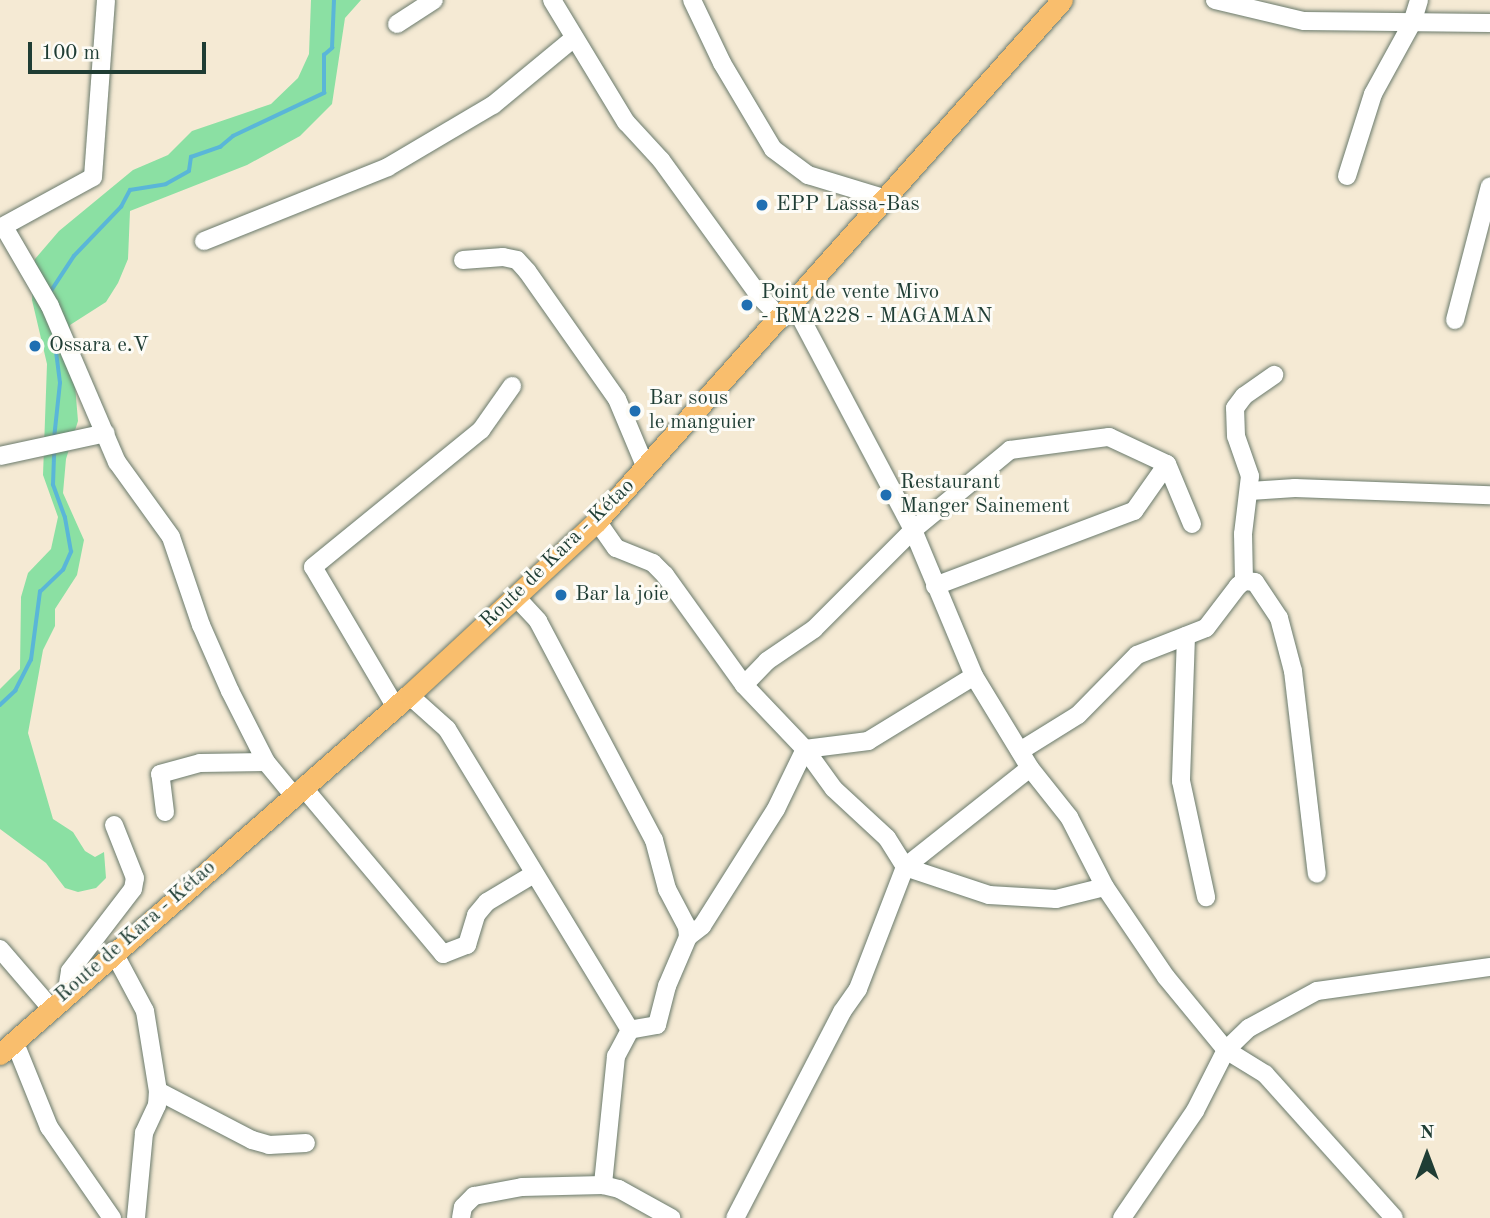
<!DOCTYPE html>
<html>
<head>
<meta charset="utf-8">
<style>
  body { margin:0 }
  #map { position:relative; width:1490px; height:1218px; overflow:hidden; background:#f5ead4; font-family:"Old Standard TT",serif }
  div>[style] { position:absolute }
  .green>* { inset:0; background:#8be0a3 }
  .stream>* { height:3.5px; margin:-1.75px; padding:0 1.75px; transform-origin:1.75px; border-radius:1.75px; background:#5ab6d8 }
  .roads { filter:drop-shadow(0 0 2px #6a7a6c) drop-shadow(0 0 2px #6a7a6c) }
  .minor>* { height:18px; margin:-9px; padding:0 9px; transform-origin:9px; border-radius:9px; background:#fff }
  .major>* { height:21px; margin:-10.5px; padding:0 10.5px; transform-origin:10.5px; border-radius:10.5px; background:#f9be6d }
  .dots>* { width:19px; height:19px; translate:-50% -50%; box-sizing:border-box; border:4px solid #fdfcf7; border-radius:50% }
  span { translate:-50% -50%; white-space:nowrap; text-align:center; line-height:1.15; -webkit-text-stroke:6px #fdfcf7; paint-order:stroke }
  .poi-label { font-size:21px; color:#1f3d34 }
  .left { translate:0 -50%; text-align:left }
  .street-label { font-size:21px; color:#1f3d34 }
  .north { position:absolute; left:1392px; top:1120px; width:70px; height:70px; -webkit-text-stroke:5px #fdfcf7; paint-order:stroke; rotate:0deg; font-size:19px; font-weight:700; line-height:28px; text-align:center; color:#1f3d34 }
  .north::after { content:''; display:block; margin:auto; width:24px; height:32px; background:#1f3d34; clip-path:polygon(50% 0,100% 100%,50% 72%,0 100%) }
  .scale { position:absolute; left:28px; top:42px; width:178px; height:32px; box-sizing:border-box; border:4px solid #1f3d34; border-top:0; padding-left:9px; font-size:21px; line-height:24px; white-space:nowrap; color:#1f3d34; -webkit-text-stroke:5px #fdfcf7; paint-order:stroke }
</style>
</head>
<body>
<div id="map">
  <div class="green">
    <i style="clip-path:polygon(311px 0,361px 0,345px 18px,332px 104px,300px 136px,247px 165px,130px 211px,128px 259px,118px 283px,106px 302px,70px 325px,78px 421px,66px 459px,63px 493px,84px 540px,77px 575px,55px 609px,55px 626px,43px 650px,28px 733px,53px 819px,73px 832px,85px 851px,95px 857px,104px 852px,106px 878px,96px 888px,78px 892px,65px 888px,46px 863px,0 829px,0 689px,20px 669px,21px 597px,28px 573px,51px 549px,58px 517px,43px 475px,47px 364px,32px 300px,35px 259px,59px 231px,133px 170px,168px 155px,192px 131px,271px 104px,298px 78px,309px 54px)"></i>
  </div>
  <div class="stream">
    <i style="left:49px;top:294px;width:45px;rotate:-56.7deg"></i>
    <i style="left:74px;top:256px;width:68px;rotate:-46.2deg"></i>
    <i style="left:121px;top:207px;width:19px;rotate:-62deg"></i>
    <i style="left:130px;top:190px;width:36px;rotate:-9deg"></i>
    <i style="left:166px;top:184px;width:26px;rotate:-29deg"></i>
    <i style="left:189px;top:171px;width:14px;rotate:-82deg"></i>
    <i style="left:191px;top:157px;width:31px;rotate:-19deg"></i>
    <i style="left:220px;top:147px;width:17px;rotate:-40deg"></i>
    <i style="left:233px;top:136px;width:101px;rotate:-25.3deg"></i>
    <i style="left:324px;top:93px;width:38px;rotate:-90deg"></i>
    <i style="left:324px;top:55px;width:11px;rotate:-41deg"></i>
    <i style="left:332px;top:48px;width:48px;rotate:-87.6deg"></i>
    <i style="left:54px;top:439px;width:56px;rotate:-83.9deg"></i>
    <i style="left:60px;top:383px;width:47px;rotate:-97.3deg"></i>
    <i style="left:0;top:705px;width:21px;rotate:-43deg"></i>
    <i style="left:15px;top:691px;width:35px;rotate:-63deg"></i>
    <i style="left:31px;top:660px;width:69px;rotate:-82.5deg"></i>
    <i style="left:40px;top:592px;width:32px;rotate:-44deg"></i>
    <i style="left:63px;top:570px;width:20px;rotate:-66deg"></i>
    <i style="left:71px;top:552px;width:35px;rotate:-100deg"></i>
    <i style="left:65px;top:518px;width:35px;rotate:-110deg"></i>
    <i style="left:53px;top:485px;width:34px;rotate:-88deg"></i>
  </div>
  <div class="roads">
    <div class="minor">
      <i style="left:552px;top:0;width:143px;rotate:58.8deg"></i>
      <i style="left:626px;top:122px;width:52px;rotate:47.4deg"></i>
      <i style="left:661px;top:160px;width:169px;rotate:54.1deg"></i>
      <i style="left:760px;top:297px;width:31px;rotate:45deg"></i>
      <i style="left:692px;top:0;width:70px;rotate:64.5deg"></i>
      <i style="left:722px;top:63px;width:100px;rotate:59.3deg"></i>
      <i style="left:773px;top:149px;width:44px;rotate:36.6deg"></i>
      <i style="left:808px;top:175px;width:83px;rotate:16.9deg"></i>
      <i style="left:1215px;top:0;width:91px;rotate:13.3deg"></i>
      <i style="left:1304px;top:21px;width:186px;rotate:0.6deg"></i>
      <i style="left:397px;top:24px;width:44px;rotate:-33deg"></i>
      <i style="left:1347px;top:176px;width:86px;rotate:-72.4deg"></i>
      <i style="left:1373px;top:94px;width:81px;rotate:-61.2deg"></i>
      <i style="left:1412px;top:23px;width:24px;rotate:-73deg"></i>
      <i style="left:4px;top:227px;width:91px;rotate:59.8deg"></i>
      <i style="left:50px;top:306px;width:170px;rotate:66.8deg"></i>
      <i style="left:117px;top:462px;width:92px;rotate:54.2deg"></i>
      <i style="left:171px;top:537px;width:93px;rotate:71.2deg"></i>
      <i style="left:201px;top:625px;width:72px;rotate:66.3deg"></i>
      <i style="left:230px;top:691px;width:80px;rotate:63.1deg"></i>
      <i style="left:266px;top:762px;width:44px;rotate:50.5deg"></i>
      <i style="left:0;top:228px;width:106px;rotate:-28.7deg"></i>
      <i style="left:93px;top:177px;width:177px;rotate:-85.8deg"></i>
      <i style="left:204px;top:241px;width:198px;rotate:-21.9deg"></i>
      <i style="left:388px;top:167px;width:122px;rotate:-30.6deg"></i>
      <i style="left:493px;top:105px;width:105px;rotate:-39.6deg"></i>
      <i style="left:463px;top:260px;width:40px;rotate:-4.3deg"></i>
      <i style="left:503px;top:257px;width:14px;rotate:12deg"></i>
      <i style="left:517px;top:260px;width:15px;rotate:48deg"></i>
      <i style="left:527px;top:271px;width:156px;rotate:54.9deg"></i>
      <i style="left:617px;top:399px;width:75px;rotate:67.2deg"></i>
      <i style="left:794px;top:305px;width:255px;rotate:62.1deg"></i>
      <i style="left:913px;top:530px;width:126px;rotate:-39.5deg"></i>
      <i style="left:1010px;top:450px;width:100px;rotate:-7.5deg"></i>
      <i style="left:1109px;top:437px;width:64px;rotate:25deg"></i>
      <i style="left:1167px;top:464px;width:65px;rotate:67.4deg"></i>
      <i style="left:1455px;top:320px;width:138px;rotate:-75.4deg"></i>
      <i style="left:0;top:456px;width:108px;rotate:-12.2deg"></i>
      <i style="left:1250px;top:491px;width:45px;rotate:-3.8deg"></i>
      <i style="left:1295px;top:488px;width:195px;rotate:2.1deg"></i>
      <i style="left:597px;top:521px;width:33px;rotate:55deg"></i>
      <i style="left:616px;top:548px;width:40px;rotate:22deg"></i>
      <i style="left:653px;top:563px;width:17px;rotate:45deg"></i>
      <i style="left:665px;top:575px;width:135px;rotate:54.3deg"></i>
      <i style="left:744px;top:685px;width:88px;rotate:46.4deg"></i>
      <i style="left:805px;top:749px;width:49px;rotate:54.1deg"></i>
      <i style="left:834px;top:789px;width:72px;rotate:42.8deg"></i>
      <i style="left:887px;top:838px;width:34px;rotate:58deg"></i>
      <i style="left:905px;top:867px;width:131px;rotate:111.1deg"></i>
      <i style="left:858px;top:989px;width:28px;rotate:125deg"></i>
      <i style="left:842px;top:1012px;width:232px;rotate:117.4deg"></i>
      <i style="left:1244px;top:581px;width:47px;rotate:-91.2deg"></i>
      <i style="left:1243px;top:534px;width:58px;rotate:-83.1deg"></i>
      <i style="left:1250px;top:476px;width:42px;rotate:-109.3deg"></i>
      <i style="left:1236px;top:436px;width:28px;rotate:-92deg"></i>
      <i style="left:1235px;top:408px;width:15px;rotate:-53deg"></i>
      <i style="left:1244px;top:396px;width:37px;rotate:-35deg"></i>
      <i style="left:935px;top:586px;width:213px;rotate:-20.7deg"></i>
      <i style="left:1134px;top:511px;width:57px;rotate:-54.9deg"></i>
      <i style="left:515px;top:596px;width:34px;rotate:47deg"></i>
      <i style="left:538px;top:621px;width:248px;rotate:62.1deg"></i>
      <i style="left:654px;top:840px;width:51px;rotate:75.1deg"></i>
      <i style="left:667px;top:889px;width:43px;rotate:62.2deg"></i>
      <i style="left:687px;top:927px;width:10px;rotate:84deg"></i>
      <i style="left:688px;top:937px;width:53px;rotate:113.2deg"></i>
      <i style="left:667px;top:986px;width:40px;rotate:104.4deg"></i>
      <i style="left:657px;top:1025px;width:27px;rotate:170deg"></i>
      <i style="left:1186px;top:636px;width:145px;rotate:92deg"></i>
      <i style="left:1181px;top:781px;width:119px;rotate:77.8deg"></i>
      <i style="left:744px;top:685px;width:33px;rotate:-46deg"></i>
      <i style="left:767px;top:661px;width:57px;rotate:-34.2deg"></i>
      <i style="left:814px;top:629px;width:140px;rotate:-45deg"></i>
      <i style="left:913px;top:530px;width:158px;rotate:67.3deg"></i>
      <i style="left:974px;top:676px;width:108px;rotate:58.7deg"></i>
      <i style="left:1030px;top:768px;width:63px;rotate:51.5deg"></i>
      <i style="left:1069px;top:817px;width:79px;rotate:62.8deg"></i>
      <i style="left:1105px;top:887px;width:109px;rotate:55.9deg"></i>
      <i style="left:1166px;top:977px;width:94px;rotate:50.6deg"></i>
      <i style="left:1226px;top:1050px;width:46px;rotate:31.6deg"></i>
      <i style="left:1265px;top:1074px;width:193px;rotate:48.1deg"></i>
      <i style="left:409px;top:695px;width:51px;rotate:41.8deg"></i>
      <i style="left:447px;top:729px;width:352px;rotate:58.7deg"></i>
      <i style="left:630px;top:1030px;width:30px;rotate:118deg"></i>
      <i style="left:616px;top:1056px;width:130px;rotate:95.8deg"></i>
      <i style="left:603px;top:1185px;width:16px;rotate:14deg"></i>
      <i style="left:619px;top:1189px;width:60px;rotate:29.1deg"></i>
      <i style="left:395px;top:706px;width:161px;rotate:-120.5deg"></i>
      <i style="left:313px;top:567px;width:217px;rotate:-39.2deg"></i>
      <i style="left:481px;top:430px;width:54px;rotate:-54.8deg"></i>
      <i style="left:1020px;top:751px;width:68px;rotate:-31.8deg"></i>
      <i style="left:1078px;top:715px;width:84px;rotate:-45.5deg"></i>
      <i style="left:1137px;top:655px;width:74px;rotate:-21.4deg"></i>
      <i style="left:1206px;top:628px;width:53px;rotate:-52.7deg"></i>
      <i style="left:1238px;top:586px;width:8px;rotate:-40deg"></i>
      <i style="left:1244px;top:581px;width:11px;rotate:5deg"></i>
      <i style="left:1255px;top:582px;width:43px;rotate:56.3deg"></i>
      <i style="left:1279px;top:618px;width:55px;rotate:75.2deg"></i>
      <i style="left:1293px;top:671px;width:204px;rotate:83.3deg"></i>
      <i style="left:303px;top:787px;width:218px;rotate:50deg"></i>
      <i style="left:443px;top:954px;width:26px;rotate:-21deg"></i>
      <i style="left:467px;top:945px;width:31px;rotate:-73deg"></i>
      <i style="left:476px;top:915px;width:17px;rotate:-50deg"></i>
      <i style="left:487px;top:902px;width:55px;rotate:-30.8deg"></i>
      <i style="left:165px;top:812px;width:38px;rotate:-97deg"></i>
      <i style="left:160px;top:774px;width:41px;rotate:-15.4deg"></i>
      <i style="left:200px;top:763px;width:66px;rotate:-0.9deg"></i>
      <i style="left:905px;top:867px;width:89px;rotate:18.4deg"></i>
      <i style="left:989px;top:895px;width:67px;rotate:3.4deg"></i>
      <i style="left:1056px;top:899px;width:50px;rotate:-13.8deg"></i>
      <i style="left:905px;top:867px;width:159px;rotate:-38.4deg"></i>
      <i style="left:688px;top:937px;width:18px;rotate:-38deg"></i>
      <i style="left:702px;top:926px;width:138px;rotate:-57.7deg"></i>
      <i style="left:776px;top:809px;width:67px;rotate:-64.2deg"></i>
      <i style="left:805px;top:749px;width:64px;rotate:-7.2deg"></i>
      <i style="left:868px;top:741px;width:124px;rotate:-31.5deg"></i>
      <i style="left:0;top:949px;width:75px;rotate:49.3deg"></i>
      <i style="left:113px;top:951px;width:68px;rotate:61.9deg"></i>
      <i style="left:145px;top:1011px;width:81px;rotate:80.8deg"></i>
      <i style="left:158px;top:1091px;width:14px;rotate:94deg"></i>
      <i style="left:157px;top:1105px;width:31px;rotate:115deg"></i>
      <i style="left:144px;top:1133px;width:85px;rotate:95.4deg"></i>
      <i style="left:67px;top:990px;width:19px;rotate:-81deg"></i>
      <i style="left:70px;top:971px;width:103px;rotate:-52.5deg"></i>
      <i style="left:133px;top:889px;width:11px;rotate:-80deg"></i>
      <i style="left:135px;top:878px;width:57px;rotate:-111.6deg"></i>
      <i style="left:15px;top:1043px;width:91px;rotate:68deg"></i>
      <i style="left:49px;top:1127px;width:111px;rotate:55.3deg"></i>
      <i style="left:158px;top:1091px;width:106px;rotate:27.5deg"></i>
      <i style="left:252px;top:1140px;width:18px;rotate:16deg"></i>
      <i style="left:269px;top:1145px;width:37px;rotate:-3deg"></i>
      <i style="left:461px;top:1218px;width:11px;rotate:-80deg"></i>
      <i style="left:463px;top:1207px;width:16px;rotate:-45deg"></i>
      <i style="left:474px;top:1196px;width:49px;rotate:-10.6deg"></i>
      <i style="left:522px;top:1187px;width:81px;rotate:-1.4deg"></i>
      <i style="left:1122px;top:1218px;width:130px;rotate:-55.7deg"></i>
      <i style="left:1195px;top:1111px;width:68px;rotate:-63.1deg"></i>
      <i style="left:1226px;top:1050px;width:32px;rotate:-44deg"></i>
      <i style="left:1249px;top:1028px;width:77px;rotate:-28.6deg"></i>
      <i style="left:1317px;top:991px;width:175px;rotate:-7.9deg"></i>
    </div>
    <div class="major">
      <i style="left:0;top:1054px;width:544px;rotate:-41.28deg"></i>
      <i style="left:409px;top:695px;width:256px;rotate:-42.8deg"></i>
      <i style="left:597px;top:521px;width:698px;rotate:-48.25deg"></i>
    </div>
  </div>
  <div class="dots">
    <i style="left:762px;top:205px;background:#1f6fb2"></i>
    <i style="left:747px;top:305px;background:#1f6fb2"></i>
    <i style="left:35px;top:346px;background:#1f6fb2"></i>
    <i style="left:635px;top:411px;background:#1f6fb2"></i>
    <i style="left:886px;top:495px;background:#1f6fb2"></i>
    <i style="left:561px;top:595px;background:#1f6fb2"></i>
  </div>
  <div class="poi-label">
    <span class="left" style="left:776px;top:205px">EPP Lassa-Bas</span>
    <span class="left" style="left:761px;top:305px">Point de vente Mivo<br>- RMA228 - MAGAMAN</span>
    <span class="left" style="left:49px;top:346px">Ossara e.V</span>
    <span class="left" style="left:649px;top:411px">Bar sous<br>le manguier</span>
    <span class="left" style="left:900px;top:495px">Restaurant<br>Manger Sainement</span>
    <span class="left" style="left:575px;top:595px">Bar la joie</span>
  </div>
  <div class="street-label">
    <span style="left:558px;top:554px;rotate:-44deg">Route de Kara - Kétao</span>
    <span style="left:136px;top:932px;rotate:-41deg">Route de Kara - Kétao</span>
  </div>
  <div class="north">N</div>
  <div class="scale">100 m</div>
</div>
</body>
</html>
